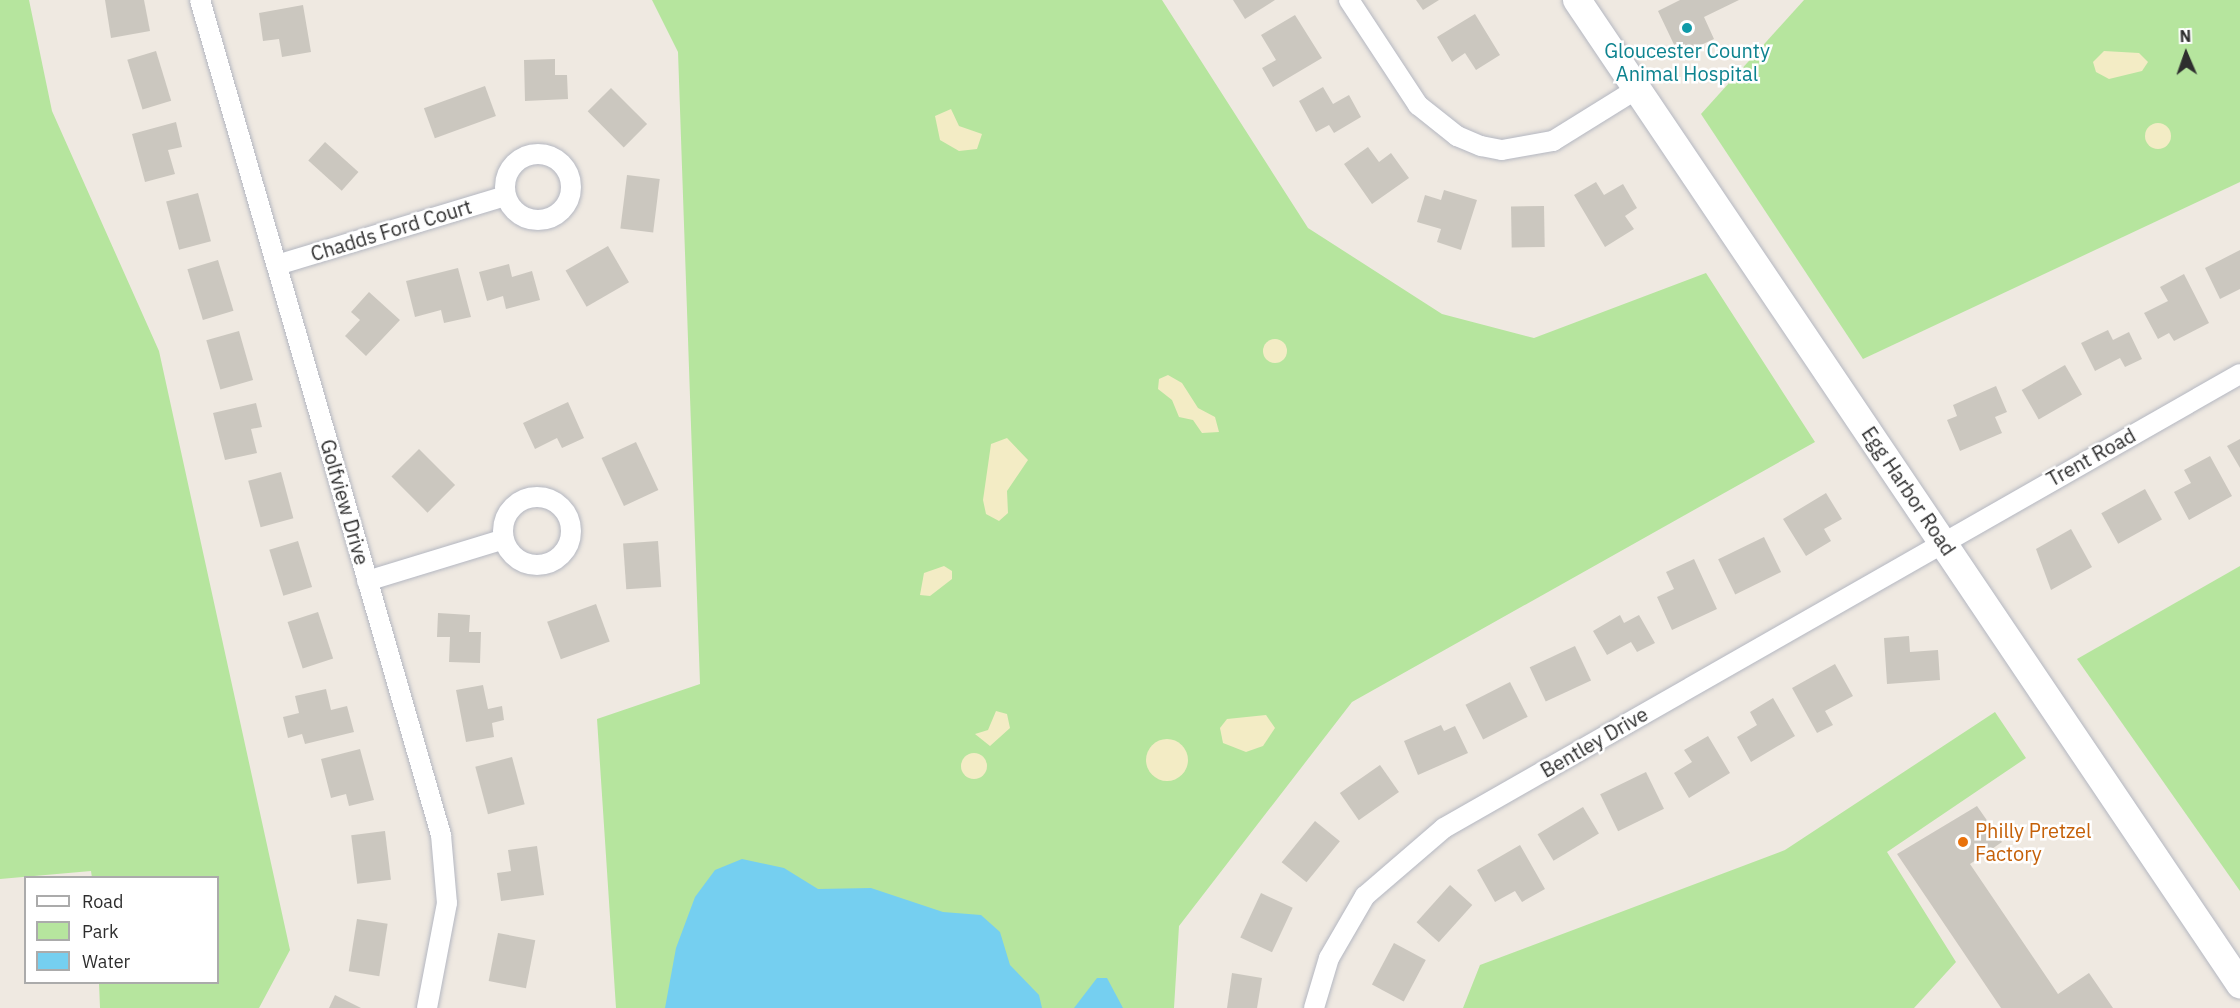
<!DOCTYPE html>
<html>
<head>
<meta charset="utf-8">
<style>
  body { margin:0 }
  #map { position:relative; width:2240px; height:1008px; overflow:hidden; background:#efe9e1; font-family:"IBM Plex Sans",sans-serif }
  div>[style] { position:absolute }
  .green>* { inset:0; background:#b6e59e }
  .sand>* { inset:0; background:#f3ecc5 }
  .round { border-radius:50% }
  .water>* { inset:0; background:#75cff0 }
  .building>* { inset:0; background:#cbc7bf; transform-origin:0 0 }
  .roads { filter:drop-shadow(0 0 2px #b4b7c1) drop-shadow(0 0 2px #b4b7c1) }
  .street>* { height:20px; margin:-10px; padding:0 10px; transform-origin:10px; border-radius:10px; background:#fff }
  .street>.ring { margin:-10px; padding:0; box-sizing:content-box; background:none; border:20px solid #fff; border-radius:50% }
  .secondary>* { height:28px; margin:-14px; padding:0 14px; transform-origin:14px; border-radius:14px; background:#fff }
  .dots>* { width:16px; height:16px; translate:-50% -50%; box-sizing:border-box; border:3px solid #fff; border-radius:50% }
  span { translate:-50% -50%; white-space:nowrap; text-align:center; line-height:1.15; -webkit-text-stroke:5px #fff; paint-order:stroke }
  .culture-label { font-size:20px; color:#0d838f }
  .street-label { font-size:20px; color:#2e2e2e }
  .food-label { font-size:20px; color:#c56008 }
  .left { translate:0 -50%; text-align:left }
  .legend { position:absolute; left:24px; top:876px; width:195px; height:108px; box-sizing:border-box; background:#fff; border:2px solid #ababab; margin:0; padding:8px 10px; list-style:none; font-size:18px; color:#2e2e2e }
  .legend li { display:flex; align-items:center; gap:12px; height:30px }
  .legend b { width:30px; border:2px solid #ababab }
  .north { position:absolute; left:2156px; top:24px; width:60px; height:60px; -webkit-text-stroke:4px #fff; paint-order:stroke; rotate:358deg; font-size:16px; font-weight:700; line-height:24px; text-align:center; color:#2e2e2e }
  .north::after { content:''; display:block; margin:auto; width:21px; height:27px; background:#2e2e2e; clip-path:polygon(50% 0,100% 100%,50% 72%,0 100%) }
</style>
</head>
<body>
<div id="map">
  <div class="green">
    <i style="clip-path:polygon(0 0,29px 0,52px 111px,159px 351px,290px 950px,259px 1008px,100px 1008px,99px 983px,218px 982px,218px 878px,92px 878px,91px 871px,0 879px)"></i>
    <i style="clip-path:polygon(652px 0,1162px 0,1308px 228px,1442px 314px,1534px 338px,1706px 273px,1815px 442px,1352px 702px,1179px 926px,1174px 1008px,616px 1008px,597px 719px,700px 684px,678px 52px)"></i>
    <i style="clip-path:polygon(1804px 0,2240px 0,2240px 182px,1863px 359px,1701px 114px)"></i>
    <i style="clip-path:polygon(2240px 566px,2240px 891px,2077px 659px)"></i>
    <i style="clip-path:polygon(1995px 712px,2026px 758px,1887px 852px,1956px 962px,1914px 1008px,1463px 1008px,1480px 965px,1785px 850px)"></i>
  </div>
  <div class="sand">
    <i style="clip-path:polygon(2104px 51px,2139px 53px,2148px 62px,2142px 71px,2109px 79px,2096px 72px,2093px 62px)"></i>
    <i style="clip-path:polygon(951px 109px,959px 126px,982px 134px,977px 149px,959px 151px,940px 140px,935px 116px)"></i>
    <i class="round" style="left:2145px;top:123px;width:26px;height:26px"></i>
    <i class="round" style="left:1263px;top:339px;width:24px;height:24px"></i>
    <i style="clip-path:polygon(1168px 375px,1182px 383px,1198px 408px,1215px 417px,1219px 432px,1202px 433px,1193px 420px,1179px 417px,1172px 400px,1158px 389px,1159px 379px)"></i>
    <i style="clip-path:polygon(1007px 438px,1028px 460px,1007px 491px,1008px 513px,999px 521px,986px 514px,983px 500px,991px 444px)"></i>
    <i style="clip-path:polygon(944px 566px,952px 571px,952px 579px,930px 596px,920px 595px,924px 573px)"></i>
    <i style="clip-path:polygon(996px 711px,1007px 714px,1010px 728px,990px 746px,975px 734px,988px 730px)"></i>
    <i style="clip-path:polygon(1266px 715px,1275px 728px,1263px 746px,1246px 752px,1223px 743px,1220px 728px,1227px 719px)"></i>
    <i class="round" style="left:1146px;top:739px;width:42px;height:42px"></i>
    <i class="round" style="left:961px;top:753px;width:26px;height:26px"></i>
  </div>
  <div class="water">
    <i style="clip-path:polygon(742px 859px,784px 868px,818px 889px,871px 888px,943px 912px,981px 915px,1000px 932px,1010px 965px,1039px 995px,1042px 1008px,665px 1008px,676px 948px,695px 897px,715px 870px)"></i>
    <i style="clip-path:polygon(1097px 978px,1107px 978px,1123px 1008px,1074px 1008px)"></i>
  </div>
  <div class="building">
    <i style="clip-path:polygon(105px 0,144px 0,150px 31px,111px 38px)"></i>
    <i style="clip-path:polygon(1233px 0,1275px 0,1245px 19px)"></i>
    <i style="clip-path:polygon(1416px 0,1439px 0,1423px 10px)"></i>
    <i style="clip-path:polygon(1680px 0,1739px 0,1704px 17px,1714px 39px,1679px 55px,1658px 11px)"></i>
    <i style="clip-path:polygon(303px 5px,311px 52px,282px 57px,279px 39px,263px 41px,259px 13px)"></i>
    <i style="clip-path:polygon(1475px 14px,1500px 55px,1476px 70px,1465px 53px,1452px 62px,1437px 37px)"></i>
    <i style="clip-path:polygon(1295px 15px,1322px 58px,1273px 87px,1262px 68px,1276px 60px,1261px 35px)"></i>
    <i style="left:156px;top:51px;width:52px;height:30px;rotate:73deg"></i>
    <i style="clip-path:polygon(555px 59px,555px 75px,567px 75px,568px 99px,525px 101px,524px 60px)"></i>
    <i style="left:485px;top:86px;width:32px;height:65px;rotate:70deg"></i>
    <i style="clip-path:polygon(1323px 87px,1333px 104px,1349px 95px,1361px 117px,1334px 133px,1329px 125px,1316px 132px,1299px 101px)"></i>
    <i style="left:611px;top:88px;width:51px;height:33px;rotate:45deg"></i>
    <i style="clip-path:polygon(176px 122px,182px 147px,168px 150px,175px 174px,145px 182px,132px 134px)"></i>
    <i style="left:325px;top:142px;width:45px;height:25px;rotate:42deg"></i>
    <i style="clip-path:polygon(1368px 147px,1379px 162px,1391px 153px,1409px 178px,1372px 204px,1344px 164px)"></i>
    <i style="left:627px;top:175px;width:33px;height:54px;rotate:7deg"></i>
    <i style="clip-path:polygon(1596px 182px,1604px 195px,1623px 184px,1637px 208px,1625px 216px,1634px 229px,1605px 247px,1574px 195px)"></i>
    <i style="clip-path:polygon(1444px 190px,1477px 200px,1461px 250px,1437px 242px,1441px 229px,1417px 222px,1425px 195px,1441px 200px)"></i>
    <i style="left:198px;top:193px;width:50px;height:33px;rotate:75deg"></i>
    <i style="left:1544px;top:206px;width:41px;height:33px;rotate:89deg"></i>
    <i style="left:608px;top:246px;width:42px;height:49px;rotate:60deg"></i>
    <i style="clip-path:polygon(2240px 250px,2240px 289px,2220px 299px,2205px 268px)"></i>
    <i style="left:218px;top:260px;width:53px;height:32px;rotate:73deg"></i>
    <i style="clip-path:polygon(509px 264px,512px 277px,532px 271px,540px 300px,506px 309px,503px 296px,487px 301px,479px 272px)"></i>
    <i style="clip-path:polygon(458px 268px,471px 317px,444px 323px,441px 310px,415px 317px,406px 281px)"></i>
    <i style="clip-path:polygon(2184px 274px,2209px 323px,2174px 341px,2169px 333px,2158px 339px,2144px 313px,2168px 301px,2160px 287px)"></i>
    <i style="clip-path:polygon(369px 292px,400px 320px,366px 356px,345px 336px,360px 320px,351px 312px)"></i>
    <i style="clip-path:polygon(2108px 330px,2113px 340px,2129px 332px,2142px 359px,2125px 367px,2120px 358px,2095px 371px,2081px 343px)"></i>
    <i style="left:239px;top:331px;width:51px;height:34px;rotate:74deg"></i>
    <i style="left:2065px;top:365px;width:34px;height:50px;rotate:60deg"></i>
    <i style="clip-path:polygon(1996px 386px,2007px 412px,1995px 417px,2002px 433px,1960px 451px,1947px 420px,1957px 416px,1953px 405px)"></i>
    <i style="clip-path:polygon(568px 402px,584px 438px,562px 448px,557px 438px,535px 449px,523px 423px)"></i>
    <i style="clip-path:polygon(256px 403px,262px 427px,251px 429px,257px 453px,225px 460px,213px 413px)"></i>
    <i style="clip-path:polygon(2240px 439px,2240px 468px,2227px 446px)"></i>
    <i style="left:636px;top:442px;width:53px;height:38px;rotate:65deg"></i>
    <i style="left:419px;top:449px;width:51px;height:39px;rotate:45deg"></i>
    <i style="clip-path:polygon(2210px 456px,2232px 496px,2189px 520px,2174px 492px,2191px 483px,2184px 470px)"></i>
    <i style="left:281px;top:472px;width:48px;height:34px;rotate:75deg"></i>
    <i style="left:2145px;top:489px;width:35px;height:50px;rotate:61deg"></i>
    <i style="clip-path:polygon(1826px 493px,1842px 519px,1824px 529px,1831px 541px,1806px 556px,1783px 519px)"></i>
    <i style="clip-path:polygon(2071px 529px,2092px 567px,2051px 590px,2036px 549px)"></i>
    <i style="left:1764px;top:537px;width:39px;height:51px;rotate:64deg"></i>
    <i style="left:298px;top:541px;width:48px;height:30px;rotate:73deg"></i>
    <i style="left:658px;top:541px;width:46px;height:35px;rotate:86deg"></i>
    <i style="clip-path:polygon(1694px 559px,1717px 609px,1672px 630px,1657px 597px,1674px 589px,1666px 572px)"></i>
    <i style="left:596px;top:604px;width:40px;height:52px;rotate:70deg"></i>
    <i style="left:318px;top:612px;width:49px;height:32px;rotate:72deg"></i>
    <i style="clip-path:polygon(438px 613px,470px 615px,469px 632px,481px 632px,480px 663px,449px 662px,450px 637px,437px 637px)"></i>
    <i style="clip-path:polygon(1620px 615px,1624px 623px,1639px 615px,1655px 643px,1637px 652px,1631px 642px,1607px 655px,1593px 631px)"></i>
    <i style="clip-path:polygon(1909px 636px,1910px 652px,1938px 650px,1940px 680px,1887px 684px,1884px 638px)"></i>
    <i style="left:1575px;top:646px;width:38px;height:50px;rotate:65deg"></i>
    <i style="clip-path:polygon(1835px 664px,1853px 696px,1825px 711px,1833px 725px,1817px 733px,1792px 688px)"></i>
    <i style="left:1510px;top:682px;width:39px;height:50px;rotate:63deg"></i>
    <i style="clip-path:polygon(483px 685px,488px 709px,502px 706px,504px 720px,492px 723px,494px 737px,466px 742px,456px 690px)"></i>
    <i style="clip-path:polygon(326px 689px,331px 710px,347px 706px,354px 732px,305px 744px,302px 734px,288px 738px,283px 717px,299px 713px,295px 696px)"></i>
    <i style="clip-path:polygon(1773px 698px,1795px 736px,1751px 762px,1737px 737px,1757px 725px,1750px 712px)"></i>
    <i style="clip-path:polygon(1441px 725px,1444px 731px,1455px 726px,1468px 753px,1418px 775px,1404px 741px)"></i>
    <i style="clip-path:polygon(1708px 736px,1730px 773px,1689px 798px,1674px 773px,1692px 762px,1684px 750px)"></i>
    <i style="clip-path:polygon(360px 749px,374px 800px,349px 806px,346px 794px,331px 798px,321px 759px)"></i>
    <i style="left:512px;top:757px;width:49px;height:38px;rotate:75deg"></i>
    <i style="left:1380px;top:765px;width:33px;height:49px;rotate:55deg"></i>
    <i style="left:1646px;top:772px;width:41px;height:51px;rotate:64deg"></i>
    <i style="clip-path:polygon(1977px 806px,2002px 842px,1970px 864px,2058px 994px,2089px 973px,2113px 1008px,2001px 1008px,1897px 854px)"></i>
    <i style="left:1583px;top:807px;width:31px;height:53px;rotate:59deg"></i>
    <i style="left:1315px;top:821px;width:32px;height:53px;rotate:39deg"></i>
    <i style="left:385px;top:831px;width:49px;height:34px;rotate:83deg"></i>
    <i style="clip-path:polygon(1520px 845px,1545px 889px,1522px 902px,1515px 891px,1495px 902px,1477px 870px)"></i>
    <i style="clip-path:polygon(537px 846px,544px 895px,501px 901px,497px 873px,511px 871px,508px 850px)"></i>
    <i style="left:1450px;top:885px;width:30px;height:50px;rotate:42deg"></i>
    <i style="left:1261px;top:893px;width:35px;height:49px;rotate:25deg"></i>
    <i style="left:357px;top:919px;width:31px;height:53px;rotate:9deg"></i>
    <i style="left:498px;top:933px;width:38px;height:49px;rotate:11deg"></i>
    <i style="left:1394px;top:943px;width:36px;height:47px;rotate:28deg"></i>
    <i style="clip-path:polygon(1232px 973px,1262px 978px,1257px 1008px,1227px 1008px)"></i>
    <i style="clip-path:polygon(335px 995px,361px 1008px,329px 1008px)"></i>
  </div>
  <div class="roads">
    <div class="street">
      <i style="left:200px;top:0;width:869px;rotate:73.9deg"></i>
      <i style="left:441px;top:835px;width:68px;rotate:85deg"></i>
      <i style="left:447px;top:903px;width:107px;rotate:100.8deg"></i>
      <i style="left:1349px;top:0;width:126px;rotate:56.7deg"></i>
      <i style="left:1418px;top:105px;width:50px;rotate:38.5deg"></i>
      <i style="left:1457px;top:136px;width:26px;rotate:23deg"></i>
      <i style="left:1481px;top:146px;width:21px;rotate:11deg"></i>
      <i style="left:1502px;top:150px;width:52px;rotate:-10deg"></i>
      <i style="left:1553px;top:141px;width:99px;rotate:-31.8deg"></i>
      <i class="ring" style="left:505px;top:154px;width:46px;height:46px"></i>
      <i style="left:277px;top:265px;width:239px;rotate:-16.8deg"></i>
      <i class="ring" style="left:503px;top:497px;width:48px;height:48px"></i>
      <i style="left:367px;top:581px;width:143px;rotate:-17deg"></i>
      <i style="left:1314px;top:1008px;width:52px;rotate:-73.3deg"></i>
      <i style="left:1329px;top:958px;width:72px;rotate:-59.9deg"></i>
      <i style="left:1365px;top:896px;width:104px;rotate:-40.7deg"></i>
      <i style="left:1444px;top:828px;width:916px;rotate:-29.7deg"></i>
    </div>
    <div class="secondary">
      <i style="left:1577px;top:0;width:1187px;rotate:56.03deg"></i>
    </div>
  </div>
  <div class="dots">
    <i style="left:1687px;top:28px;background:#0f9aa8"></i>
    <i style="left:1963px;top:842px;background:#e8710a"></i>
  </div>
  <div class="culture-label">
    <span style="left:1687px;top:62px">Gloucester County<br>Animal Hospital</span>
  </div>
  <div class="street-label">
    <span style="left:391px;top:230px;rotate:-17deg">Chadds Ford Court</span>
    <span style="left:2091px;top:457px;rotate:-29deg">Trent Road</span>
    <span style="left:1909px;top:491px;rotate:56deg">Egg Harbor Road</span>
    <span style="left:345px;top:502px;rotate:74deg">Golfview Drive</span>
    <span style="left:1594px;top:742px;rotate:-30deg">Bentley Drive</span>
  </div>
  <div class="food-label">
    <span class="left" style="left:1975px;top:842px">Philly Pretzel<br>Factory</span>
  </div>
  <ul class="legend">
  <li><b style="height:8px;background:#fff"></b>Road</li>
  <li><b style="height:16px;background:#b6e59e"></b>Park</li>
  <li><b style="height:16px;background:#75cff0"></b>Water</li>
  </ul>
  <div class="north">N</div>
</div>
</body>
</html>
